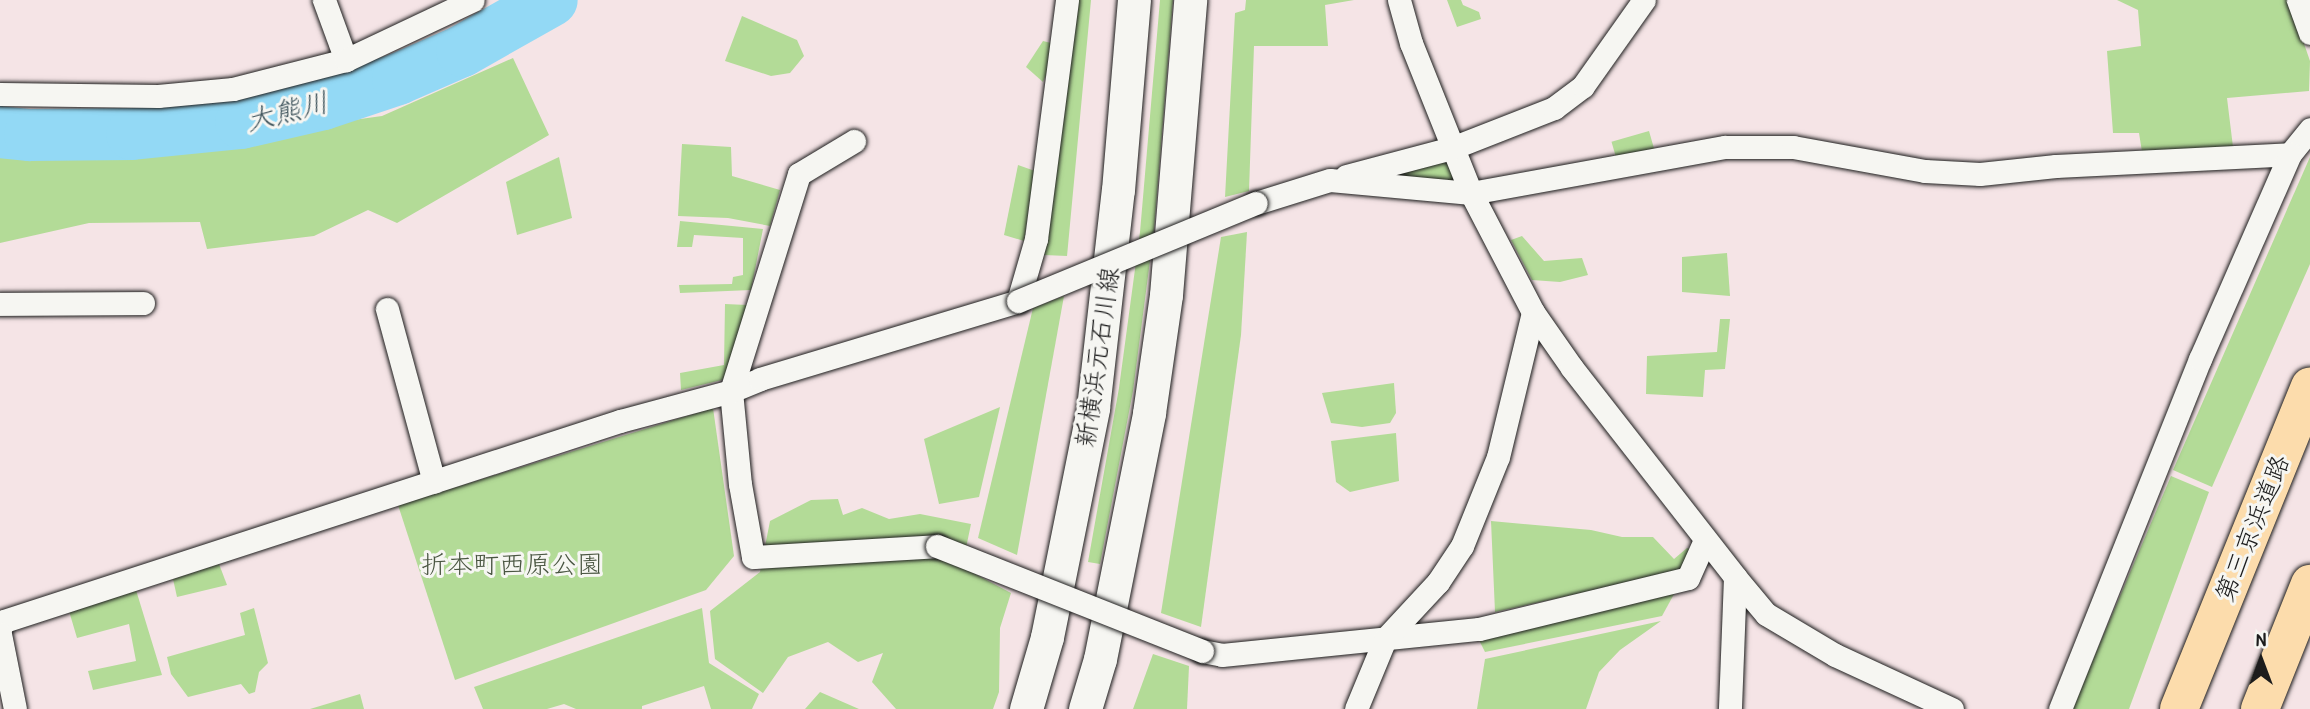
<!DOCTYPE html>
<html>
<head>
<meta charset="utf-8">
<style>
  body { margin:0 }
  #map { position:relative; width:2310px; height:709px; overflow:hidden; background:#f5e4e6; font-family:"Patrick Hand","Klee One",sans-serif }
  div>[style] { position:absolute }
  .green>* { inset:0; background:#b3db97; transform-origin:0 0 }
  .river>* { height:52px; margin:-26px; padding:0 26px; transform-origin:26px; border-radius:26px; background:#93d9f5 }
  .roads { filter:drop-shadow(0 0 2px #1c1c1c) drop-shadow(0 0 2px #1c1c1c) }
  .street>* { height:23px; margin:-11.5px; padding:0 11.5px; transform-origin:11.5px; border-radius:11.5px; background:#f6f6f2 }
  .secondary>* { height:33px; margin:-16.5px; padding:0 16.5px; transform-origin:16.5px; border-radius:16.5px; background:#f6f6f2 }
  .highway>* { height:38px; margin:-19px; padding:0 19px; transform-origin:19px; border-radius:19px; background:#fcdcac }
  .bridges { filter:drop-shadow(0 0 2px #1c1c1c) drop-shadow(0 0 2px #1c1c1c) }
  .street-bridge>* { height:23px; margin:-11.5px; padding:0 11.5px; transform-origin:11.5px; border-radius:11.5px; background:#f6f6f2 }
  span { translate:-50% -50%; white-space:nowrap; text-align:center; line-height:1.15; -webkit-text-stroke:6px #f6f6f2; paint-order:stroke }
  .street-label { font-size:26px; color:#1c1c1c }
  .park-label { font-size:26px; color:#495541 }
  .water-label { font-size:28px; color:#40555d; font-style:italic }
  .north { position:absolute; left:2226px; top:625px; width:70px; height:70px; -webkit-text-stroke:5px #f6f6f2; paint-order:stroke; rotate:0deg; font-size:19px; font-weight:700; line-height:28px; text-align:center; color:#1c1c1c }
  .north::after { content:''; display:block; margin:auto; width:24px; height:32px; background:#1c1c1c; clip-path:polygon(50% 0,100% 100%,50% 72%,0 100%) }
</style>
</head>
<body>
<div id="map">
  <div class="green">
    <i style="clip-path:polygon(1076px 0,1091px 0,1067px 256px,1044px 255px)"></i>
    <i style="clip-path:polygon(1160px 0,1173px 0,1154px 230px,1133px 391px,1100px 564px,1088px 562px,1119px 388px,1140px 232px)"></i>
    <i style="clip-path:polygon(1246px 0,1354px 0,1325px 5px,1328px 46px,1254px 46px,1249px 191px,1225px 197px,1235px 13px,1245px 10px)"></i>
    <i style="clip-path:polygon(1447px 0,1461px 0,1463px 5px,1479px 12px,1481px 19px,1457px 27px)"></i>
    <i style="clip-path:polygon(2117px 0,2289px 0,2310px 61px,2309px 91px,2227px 98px,2233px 147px,2142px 152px,2139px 133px,2113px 133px,2107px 51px,2141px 46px,2138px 10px)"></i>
    <i style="clip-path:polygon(742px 16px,797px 40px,804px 56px,790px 73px,771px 76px,725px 61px)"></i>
    <i style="clip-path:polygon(1043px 41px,1051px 43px,1049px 68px,1043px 82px,1026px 67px)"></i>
    <i style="clip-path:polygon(513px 58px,549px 135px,397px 223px,368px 210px,314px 236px,207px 249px,200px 222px,89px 223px,0 243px,0 157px,64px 160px,382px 116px)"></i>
    <i style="left:1649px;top:131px;width:19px;height:39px;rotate:74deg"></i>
    <i style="clip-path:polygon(682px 144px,731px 147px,732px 176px,780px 190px,770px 226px,728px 218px,678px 216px)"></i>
    <i style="clip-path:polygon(559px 157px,572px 218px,517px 235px,506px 182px)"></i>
    <i style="clip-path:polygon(1450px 157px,1461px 182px,1381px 177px)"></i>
    <i style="clip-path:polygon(2310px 157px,2310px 264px,2212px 487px,2173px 470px)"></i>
    <i style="clip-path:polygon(1018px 165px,1035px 171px,1024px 241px,1004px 235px)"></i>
    <i style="clip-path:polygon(680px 221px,763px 229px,751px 290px,680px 293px,679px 285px,732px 284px,733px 277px,743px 275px,743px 238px,694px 235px,692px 247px,677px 247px)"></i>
    <i style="clip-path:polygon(1247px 232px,1241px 335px,1201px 627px,1161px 613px,1221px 237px)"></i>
    <i style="clip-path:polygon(1522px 236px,1544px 261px,1582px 258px,1588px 275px,1560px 282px,1532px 280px,1511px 240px)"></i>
    <i style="clip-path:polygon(1727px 253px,1730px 296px,1682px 292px,1682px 257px)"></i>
    <i style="clip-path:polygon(1064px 296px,1017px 555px,978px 538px,1033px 308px)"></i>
    <i style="clip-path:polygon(725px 304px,747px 305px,726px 379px,681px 390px,680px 373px,724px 365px)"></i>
    <i style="clip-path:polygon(1720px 319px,1730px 319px,1725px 369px,1705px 370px,1703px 397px,1646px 394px,1647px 356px,1717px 352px)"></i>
    <i style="clip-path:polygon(1394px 383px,1396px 413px,1390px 423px,1362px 427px,1331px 423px,1322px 393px)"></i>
    <i style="clip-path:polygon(1000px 407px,979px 497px,939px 504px,924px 439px)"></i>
    <i style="clip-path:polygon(713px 408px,734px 556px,706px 590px,455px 680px,398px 505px)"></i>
    <i style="clip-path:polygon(1396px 433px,1399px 481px,1350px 492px,1336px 482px,1331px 441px)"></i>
    <i style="clip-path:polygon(2171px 476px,2209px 492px,2129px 709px,2072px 709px)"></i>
    <i style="clip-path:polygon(838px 499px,843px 515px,862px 508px,889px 519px,920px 514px,971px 524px,962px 567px,1011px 593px,1000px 628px,999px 692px,993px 709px,896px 709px,872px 682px,883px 653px,858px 662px,828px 642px,788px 657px,763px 693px,715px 659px,710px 611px,760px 572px,770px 521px,811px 500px)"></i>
    <i style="clip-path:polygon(1491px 521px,1591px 530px,1622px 537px,1653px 537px,1674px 559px,1687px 548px,1694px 551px,1681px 571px,1495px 612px)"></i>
    <i style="clip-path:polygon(219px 564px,227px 585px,177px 597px,173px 579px)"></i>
    <i style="clip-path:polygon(1679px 585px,1662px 616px,1485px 652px,1477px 636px)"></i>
    <i style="clip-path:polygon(136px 590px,162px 675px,93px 690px,88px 671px,136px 661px,129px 624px,77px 638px,69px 611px)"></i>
    <i style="clip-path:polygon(254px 608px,268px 663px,259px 672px,255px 692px,249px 694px,241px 684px,188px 697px,171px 674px,167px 657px,245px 635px,240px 613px)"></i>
    <i style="clip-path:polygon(702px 608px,709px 663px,759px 694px,752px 709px,711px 709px,704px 686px,642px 706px,642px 709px,576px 709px,564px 704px,547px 709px,483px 709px,474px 687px)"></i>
    <i style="clip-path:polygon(1661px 621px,1620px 650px,1599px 672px,1586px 709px,1477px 709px,1485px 659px)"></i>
    <i style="clip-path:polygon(1153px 654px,1189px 666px,1187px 709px,1133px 709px)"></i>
    <i style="clip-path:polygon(820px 692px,859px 709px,860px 709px,805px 709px)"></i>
    <i style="clip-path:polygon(360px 694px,364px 709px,310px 709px)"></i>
  </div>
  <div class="river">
    <i style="left:0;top:132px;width:30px;rotate:6deg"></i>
    <i style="left:30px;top:135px;width:102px;rotate:-0.6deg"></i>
    <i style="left:132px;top:134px;width:110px;rotate:-5.8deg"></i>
    <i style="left:241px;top:123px;width:84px;rotate:-13deg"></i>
    <i style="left:323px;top:104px;width:79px;rotate:-18.4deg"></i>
    <i style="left:398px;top:79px;width:70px;rotate:-23.6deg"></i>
    <i style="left:462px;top:51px;width:103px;rotate:-29.5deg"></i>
  </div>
  <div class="roads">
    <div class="street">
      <i style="left:324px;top:0;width:64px;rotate:69.9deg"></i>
      <i style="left:1399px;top:0;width:45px;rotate:74.4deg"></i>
      <i style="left:1411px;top:43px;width:162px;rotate:68.2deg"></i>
      <i style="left:1471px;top:193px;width:134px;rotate:62.5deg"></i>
      <i style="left:1533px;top:312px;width:68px;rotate:55.1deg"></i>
      <i style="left:1572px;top:368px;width:265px;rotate:52deg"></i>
      <i style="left:1735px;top:577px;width:132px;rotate:92.2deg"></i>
      <i style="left:2298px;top:0;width:35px;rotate:70deg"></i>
      <i style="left:0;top:94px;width:158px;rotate:0.7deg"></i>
      <i style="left:158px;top:96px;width:75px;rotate:-5.3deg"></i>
      <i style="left:233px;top:89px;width:117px;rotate:-14.4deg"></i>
      <i style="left:346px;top:60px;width:140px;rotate:-25.3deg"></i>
      <i style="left:854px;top:141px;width:64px;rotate:149deg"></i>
      <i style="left:799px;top:174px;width:227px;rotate:107.4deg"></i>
      <i style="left:731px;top:391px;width:93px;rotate:84.5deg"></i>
      <i style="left:740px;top:484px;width:74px;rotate:79.9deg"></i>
      <i style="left:753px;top:557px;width:184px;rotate:-3.4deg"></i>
      <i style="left:1346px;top:176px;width:110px;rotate:-14.8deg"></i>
      <i style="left:1452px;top:148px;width:110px;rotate:-21.4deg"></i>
      <i style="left:1554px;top:108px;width:36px;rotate:-37deg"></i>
      <i style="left:1583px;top:86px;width:105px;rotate:-54.7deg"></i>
      <i style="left:1256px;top:203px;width:77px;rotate:-17.3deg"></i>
      <i style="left:1330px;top:180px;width:142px;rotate:5.3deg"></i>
      <i style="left:1471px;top:193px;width:258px;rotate:-10.3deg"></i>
      <i style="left:1725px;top:147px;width:68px"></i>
      <i style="left:1793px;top:147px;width:134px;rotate:10.3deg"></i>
      <i style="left:1925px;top:171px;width:55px;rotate:3.1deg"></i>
      <i style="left:1980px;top:174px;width:76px;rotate:-6deg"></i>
      <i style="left:2056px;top:166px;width:234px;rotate:-2.9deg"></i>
      <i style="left:2290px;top:154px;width:32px;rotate:-51deg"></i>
      <i style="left:0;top:304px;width:143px;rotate:-0.4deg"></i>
      <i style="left:387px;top:309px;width:179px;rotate:74.8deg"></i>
      <i style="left:1735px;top:577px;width:48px;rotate:50deg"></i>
      <i style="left:1766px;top:614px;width:80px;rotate:30.7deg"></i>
      <i style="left:1835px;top:655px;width:129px;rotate:24.8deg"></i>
      <i style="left:0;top:628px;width:8px;rotate:-60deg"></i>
      <i style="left:4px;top:621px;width:648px;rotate:-17.99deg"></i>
      <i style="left:620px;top:421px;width:115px;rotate:-15.1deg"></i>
      <i style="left:731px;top:391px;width:31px;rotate:-22deg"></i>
      <i style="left:760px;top:379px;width:270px;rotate:-16.8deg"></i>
      <i style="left:1018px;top:301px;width:65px;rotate:-73.8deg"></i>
      <i style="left:1036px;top:239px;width:241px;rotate:-82.6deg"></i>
      <i style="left:0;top:634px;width:76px;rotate:78.7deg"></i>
      <i style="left:1202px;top:651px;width:20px;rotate:11deg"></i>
      <i style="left:1222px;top:655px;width:258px;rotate:-5.8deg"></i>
      <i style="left:1479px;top:629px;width:215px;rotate:-13.7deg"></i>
      <i style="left:1688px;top:578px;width:42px;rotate:-65.9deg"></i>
      <i style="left:1356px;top:709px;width:76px;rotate:-67.5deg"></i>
      <i style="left:1385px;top:639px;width:78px;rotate:-47.1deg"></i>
      <i style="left:1438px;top:582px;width:43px;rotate:-56.3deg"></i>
      <i style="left:1462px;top:546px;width:96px;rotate:-68deg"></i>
      <i style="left:1498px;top:457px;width:149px;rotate:-76.4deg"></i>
      <i style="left:2060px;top:709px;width:377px;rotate:-68.2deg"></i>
      <i style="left:2200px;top:359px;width:224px;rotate:-66.3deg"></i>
    </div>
    <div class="secondary">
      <i style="left:1026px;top:709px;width:75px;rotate:-73.7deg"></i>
      <i style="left:1047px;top:637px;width:234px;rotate:-78.6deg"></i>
      <i style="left:1093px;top:408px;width:219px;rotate:-83.5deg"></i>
      <i style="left:1118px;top:190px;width:191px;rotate:-85.2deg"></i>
      <i style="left:1085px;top:709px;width:52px;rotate:-73.3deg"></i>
      <i style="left:1100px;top:659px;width:251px;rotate:-78.7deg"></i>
      <i style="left:1149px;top:413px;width:119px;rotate:-81.8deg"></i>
      <i style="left:1166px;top:295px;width:296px;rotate:-85.3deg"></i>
    </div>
    <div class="highway">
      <i style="left:2179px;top:709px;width:348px;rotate:-67.9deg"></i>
      <i style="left:2260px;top:709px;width:135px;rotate:-68.2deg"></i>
    </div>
  </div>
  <div class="bridges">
    <div class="street-bridge">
      <i style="left:1018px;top:301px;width:257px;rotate:-22.4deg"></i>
      <i style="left:937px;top:546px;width:285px;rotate:21.6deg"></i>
    </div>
  </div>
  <div class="street-label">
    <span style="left:1097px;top:357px;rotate:-82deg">新横浜元石川線</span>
    <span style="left:2252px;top:528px;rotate:-68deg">第三京浜道路</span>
  </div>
  <div class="park-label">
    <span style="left:512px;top:564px">折本町西原公園</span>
  </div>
  <div class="water-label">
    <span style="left:287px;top:111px;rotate:-14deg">大熊川</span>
  </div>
  <div class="north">N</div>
</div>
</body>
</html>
